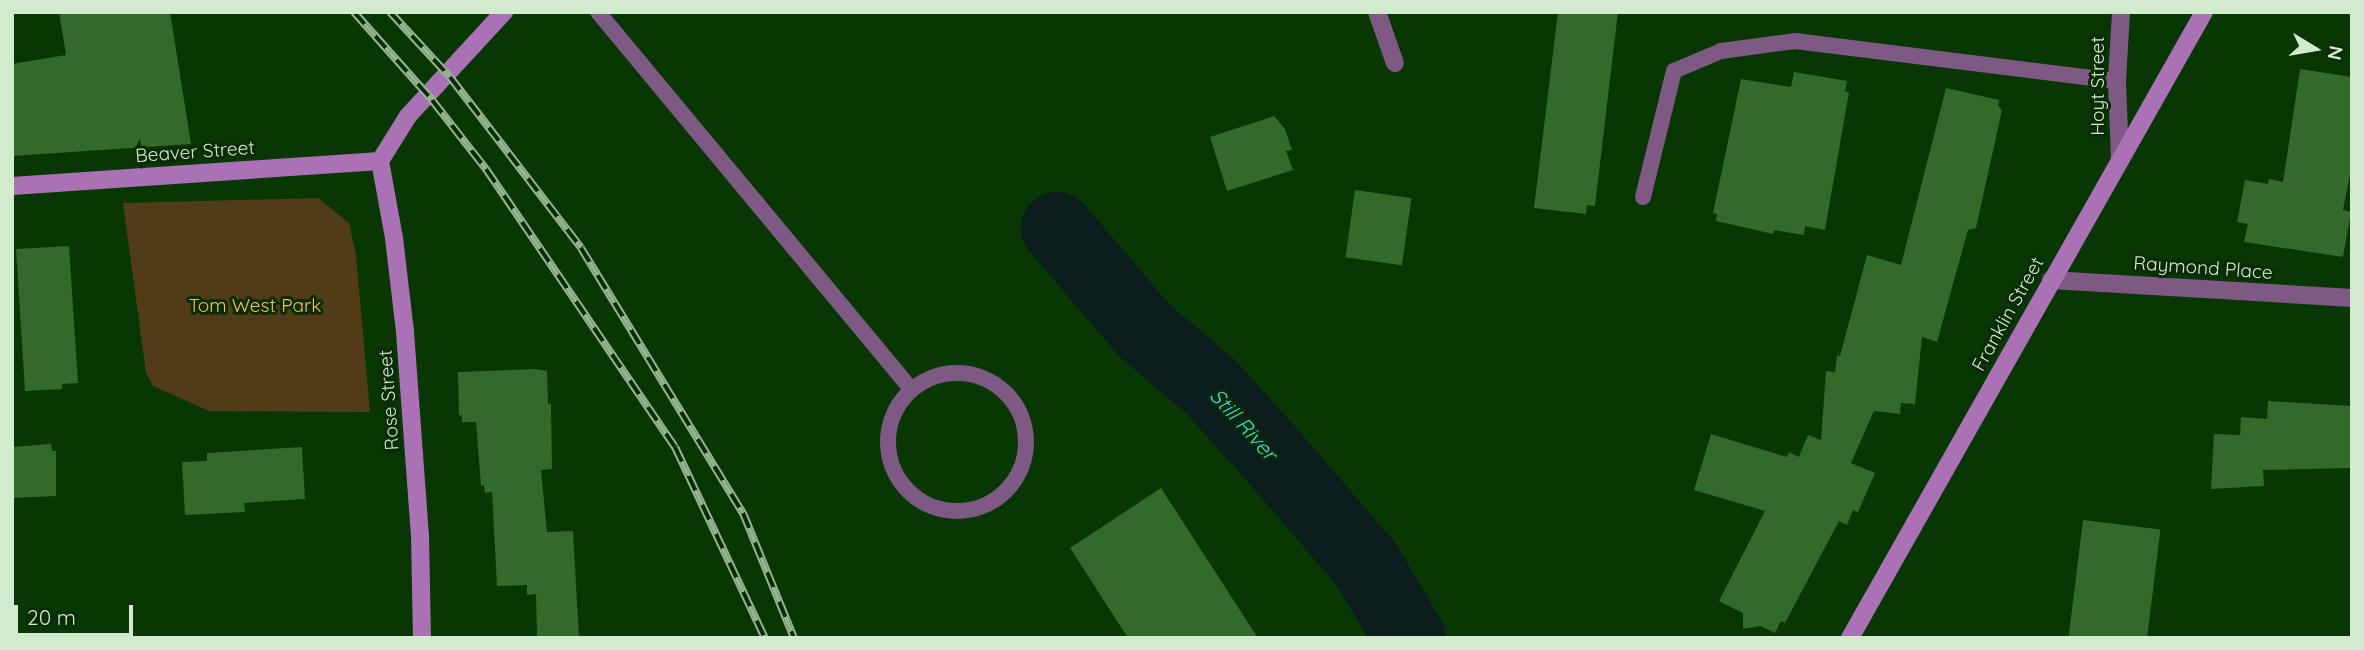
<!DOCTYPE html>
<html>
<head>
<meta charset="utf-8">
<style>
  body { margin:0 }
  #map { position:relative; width:2364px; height:650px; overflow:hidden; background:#083703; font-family:Quicksand,sans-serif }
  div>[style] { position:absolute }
  .green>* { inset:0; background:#503c16 }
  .river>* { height:72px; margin:-36px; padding:0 36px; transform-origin:36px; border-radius:36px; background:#0c1d1e }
  .building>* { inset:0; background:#316a29; transform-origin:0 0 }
  .lane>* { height:16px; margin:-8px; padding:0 8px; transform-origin:8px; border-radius:8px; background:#7d5984 }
  .lane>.ring { margin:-8px; padding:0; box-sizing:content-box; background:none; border:16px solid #7d5984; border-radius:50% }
  .street>* { height:18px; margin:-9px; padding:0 9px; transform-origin:9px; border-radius:9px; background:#7d5984 }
  .secondary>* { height:18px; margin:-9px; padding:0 9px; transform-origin:9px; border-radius:9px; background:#ab71b5 }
  .rail>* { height:8px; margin-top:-4px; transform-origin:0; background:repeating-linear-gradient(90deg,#092b05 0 16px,#94b490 0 32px); box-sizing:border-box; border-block:2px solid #94b490 }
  span { translate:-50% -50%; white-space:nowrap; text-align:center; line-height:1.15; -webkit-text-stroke:6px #092b05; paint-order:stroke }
  .street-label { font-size:19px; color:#d2ebce }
  .park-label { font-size:19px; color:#fac04d }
  .water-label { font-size:21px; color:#4ed4dd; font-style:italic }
  .frame { position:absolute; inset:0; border:14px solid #d2ebce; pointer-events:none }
  .north { position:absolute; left:2280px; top:14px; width:70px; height:70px; -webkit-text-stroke:5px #092b05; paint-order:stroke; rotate:101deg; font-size:19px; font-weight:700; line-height:28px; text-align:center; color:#d2ebce }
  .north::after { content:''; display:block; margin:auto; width:24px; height:32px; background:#d2ebce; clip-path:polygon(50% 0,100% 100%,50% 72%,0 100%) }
  .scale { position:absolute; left:14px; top:605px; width:119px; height:32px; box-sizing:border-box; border:4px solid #d2ebce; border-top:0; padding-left:9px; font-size:21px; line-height:24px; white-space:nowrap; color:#d2ebce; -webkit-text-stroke:5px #092b05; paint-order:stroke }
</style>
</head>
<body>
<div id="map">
  <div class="green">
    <i style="clip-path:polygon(318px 198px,349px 223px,356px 255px,370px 412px,209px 411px,153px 386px,146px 373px,123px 203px)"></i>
  </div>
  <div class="river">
    <i style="left:1057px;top:228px;width:135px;rotate:49.5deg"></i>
    <i style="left:1145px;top:331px;width:88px;rotate:40.4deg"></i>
    <i style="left:1212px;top:388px;width:91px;rotate:48.1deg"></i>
    <i style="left:1273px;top:456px;width:143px;rotate:49.3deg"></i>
    <i style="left:1366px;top:564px;width:86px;rotate:59.3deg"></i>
  </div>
  <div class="building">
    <i style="clip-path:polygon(59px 12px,170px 12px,191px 144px,12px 156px,12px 64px,66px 55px)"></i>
    <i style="clip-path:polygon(1558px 12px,1618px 12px,1595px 206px,1587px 205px,1586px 214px,1534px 208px)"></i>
    <i style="clip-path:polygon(2300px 69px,2352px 77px,2352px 164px,2343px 210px,2351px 212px,2343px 257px,2244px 242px,2248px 224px,2237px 222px,2245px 180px,2268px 184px,2269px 179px,2283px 182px)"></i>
    <i style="clip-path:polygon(1794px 72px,1847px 81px,1845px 92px,1849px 92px,1825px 230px,1805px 226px,1804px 235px,1774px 230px,1773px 234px,1716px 221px,1717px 214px,1713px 213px,1741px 79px,1791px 87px)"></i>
    <i style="clip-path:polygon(1946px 88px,1999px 100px,1998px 106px,2002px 110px,1976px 228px,1968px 230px,1937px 342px,1922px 337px,1915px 404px,1901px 403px,1900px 414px,1874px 411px,1851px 463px,1875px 473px,1858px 512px,1853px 510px,1847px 525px,1839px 521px,1785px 623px,1781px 621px,1775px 633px,1761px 626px,1743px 629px,1743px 613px,1719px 601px,1765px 511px,1694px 490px,1711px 434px,1787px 457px,1789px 452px,1799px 457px,1808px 435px,1821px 440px,1826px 371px,1835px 372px,1837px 355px,1840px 356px,1867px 255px,1901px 265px)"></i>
    <i style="clip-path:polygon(1274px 116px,1285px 129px,1292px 150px,1286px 151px,1293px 170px,1227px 191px,1210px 137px)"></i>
    <i style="left:1355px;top:190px;width:57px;height:68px;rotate:8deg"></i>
    <i style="clip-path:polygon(69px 246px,78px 383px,62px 384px,62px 389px,25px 391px,16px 249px)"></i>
    <i style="clip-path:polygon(535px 369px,547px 371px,548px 404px,551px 404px,552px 469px,541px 470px,547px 532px,573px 531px,579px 638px,537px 638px,536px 594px,527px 595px,527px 585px,497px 586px,492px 492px,485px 493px,484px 485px,481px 486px,476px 422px,462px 422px,462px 415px,459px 416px,458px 372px)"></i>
    <i style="clip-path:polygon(2268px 401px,2352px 406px,2352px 468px,2263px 470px,2264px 486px,2211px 489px,2214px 434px,2240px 435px,2241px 417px,2267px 419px)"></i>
    <i style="clip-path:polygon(51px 444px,52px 451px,56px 451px,56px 496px,12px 498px,12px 447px)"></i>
    <i style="clip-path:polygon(302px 447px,305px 499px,244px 503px,245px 512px,185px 515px,182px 462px,207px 461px,207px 453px)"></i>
    <i style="clip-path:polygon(1161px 488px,1258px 638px,1128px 638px,1070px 548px)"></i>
    <i style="left:2083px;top:520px;width:78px;height:119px;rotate:7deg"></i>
  </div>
  <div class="lane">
    <i style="left:598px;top:12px;width:490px;rotate:50.3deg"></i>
    <i style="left:1643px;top:197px;width:130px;rotate:-76.2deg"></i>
    <i style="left:1674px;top:71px;width:51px;rotate:-23.1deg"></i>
    <i style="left:1721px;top:51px;width:75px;rotate:-7.7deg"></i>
    <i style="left:1795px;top:41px;width:324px;rotate:7.1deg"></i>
    <i class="ring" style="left:888px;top:373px;width:122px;height:122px"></i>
  </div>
  <div class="street">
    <i style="left:1377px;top:12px;width:54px;rotate:70.6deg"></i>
    <i style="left:2120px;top:160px;width:79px;rotate:-92.2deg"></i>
    <i style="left:2117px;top:81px;width:69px;rotate:-86.7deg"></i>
    <i style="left:2051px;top:280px;width:302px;rotate:3.4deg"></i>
  </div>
  <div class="secondary">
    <i style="left:380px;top:161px;width:78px;rotate:79.7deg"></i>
    <i style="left:394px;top:238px;width:95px;rotate:83.3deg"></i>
    <i style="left:405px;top:332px;width:204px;rotate:85.8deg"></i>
    <i style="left:420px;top:535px;width:103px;rotate:88.9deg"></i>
    <i style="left:380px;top:161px;width:53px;rotate:-58.1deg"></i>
    <i style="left:408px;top:116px;width:142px;rotate:-47.3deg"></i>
    <i style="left:12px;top:186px;width:369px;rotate:-3.9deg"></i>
    <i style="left:1850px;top:638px;width:719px;rotate:-60.51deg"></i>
  </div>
  <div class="rail">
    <i style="left:354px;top:12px;width:118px;rotate:48.4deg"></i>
    <i style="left:432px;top:100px;width:88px;rotate:52deg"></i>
    <i style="left:486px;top:169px;width:336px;rotate:55.8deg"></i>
    <i style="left:675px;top:447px;width:211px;rotate:64.8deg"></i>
    <i style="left:390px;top:12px;width:88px;rotate:47.3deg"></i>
    <i style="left:450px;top:77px;width:215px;rotate:52.5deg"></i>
    <i style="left:581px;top:248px;width:311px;rotate:58.6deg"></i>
    <i style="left:743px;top:513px;width:135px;rotate:67.8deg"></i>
  </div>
  <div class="street-label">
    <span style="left:2098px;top:86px;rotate:-90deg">Hoyt Street</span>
    <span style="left:195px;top:152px;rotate:-4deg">Beaver Street</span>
    <span style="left:2203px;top:268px;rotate:4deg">Raymond Place</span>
    <span style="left:2008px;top:314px;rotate:-61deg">Franklin Street</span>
    <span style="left:389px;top:400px;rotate:-94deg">Rose Street</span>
  </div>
  <div class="park-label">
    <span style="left:255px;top:306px">Tom West Park</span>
  </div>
  <div class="water-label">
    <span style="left:1244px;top:424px;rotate:48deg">Still River</span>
  </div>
  <div class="frame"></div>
  <div class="north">N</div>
  <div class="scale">20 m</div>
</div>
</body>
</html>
